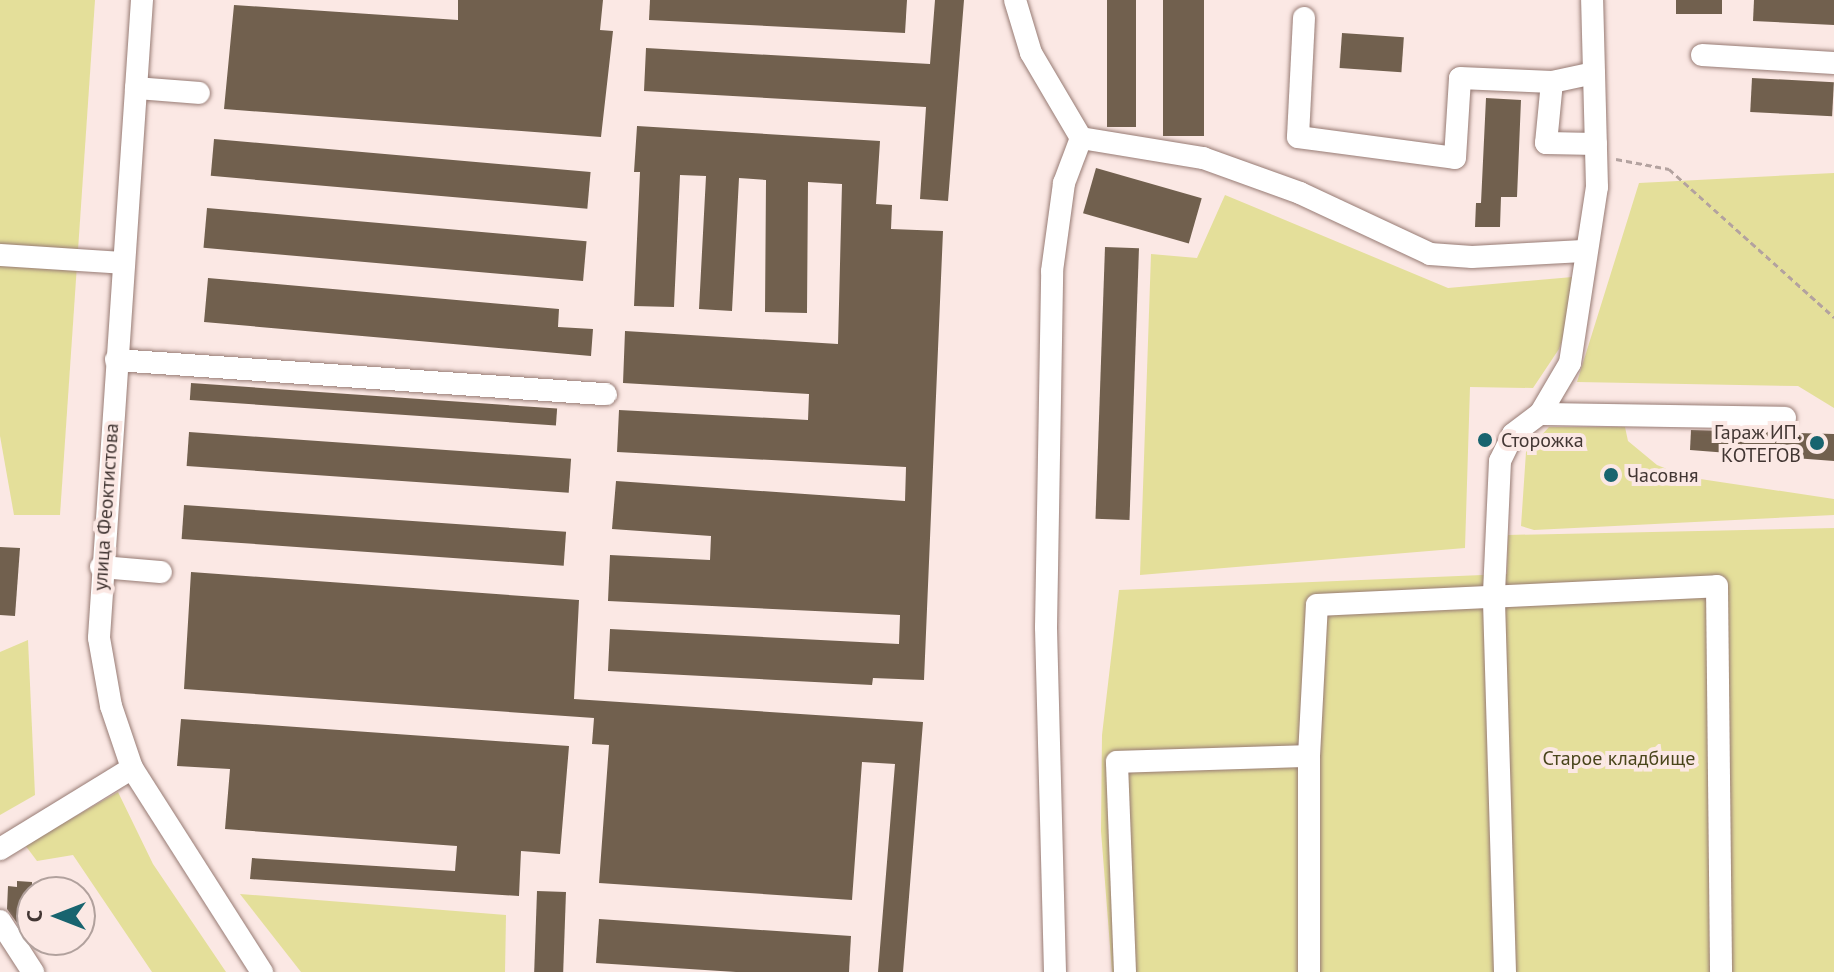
<!DOCTYPE html>
<html>
<head>
<meta charset="utf-8">
<style>
  body { margin:0 }
  #map { position:relative; width:1834px; height:972px; overflow:hidden; background:#fbe8e4; font-family:"PT Sans",sans-serif }
  div>[style] { position:absolute }
  .green>* { inset:0; background:#e4df9a }
  .building>* { inset:0; background:#71604e; transform-origin:0 0 }
  .path>* { height:3px; margin-top:-1.5px; transform-origin:0; background:repeating-linear-gradient(90deg,#b3a29f 0 6px,transparent 0 10px) }
  .roads { filter:drop-shadow(0 0 2px #977b74) drop-shadow(0 0 2px #977b74) }
  .minor>* { height:22px; margin:-11px; padding:0 11px; transform-origin:11px; border-radius:11px; background:#fff }
  .dots>* { width:22px; height:22px; translate:-50% -50%; box-sizing:border-box; border:4px solid #fbe8e4; border-radius:50% }
  span { translate:-50% -50%; white-space:nowrap; text-align:center; line-height:1.15; -webkit-text-stroke:8px #fbe8e4; paint-order:stroke }
  .poi-label { font-size:20px; color:#423633 }
  .right { translate:-100% -50%; text-align:right }
  .left { translate:0 -50%; text-align:left }
  .street-label { font-size:20px; color:#423633 }
  .park-label { font-size:20px; color:#49451b }
  .north { position:absolute; left:16px; top:876px; width:80px; height:80px; box-sizing:border-box; background:#fbe8e4; border:2px solid #b1a19d; border-radius:50%; rotate:270deg; font-size:22px; font-weight:700; line-height:32px; text-align:center; color:#423633 }
  .north::after { content:''; display:block; margin:auto; width:28px; height:36px; background:#18646f; clip-path:polygon(50% 0,100% 100%,50% 72%,0 100%) }
</style>
</head>
<body>
<div id="map">
  <div class="green">
    <i style="clip-path:polygon(0 0,95px 0,60px 515px,14px 515px,0 436px)"></i>
    <i style="clip-path:polygon(1834px 173px,1834px 408px,1798px 386px,1577px 382px,1639px 183px)"></i>
    <i style="clip-path:polygon(1225px 195px,1448px 288px,1584px 276px,1559px 349px,1533px 388px,1470px 387px,1465px 548px,1140px 575px,1151px 254px,1197px 258px)"></i>
    <i style="clip-path:polygon(1549px 427px,1625px 427px,1628px 441px,1657px 465px,1687px 477px,1834px 499px,1834px 515px,1534px 530px,1521px 526px,1526px 452px)"></i>
    <i style="clip-path:polygon(1834px 528px,1834px 972px,1112px 972px,1101px 831px,1102px 735px,1119px 590px,1507px 574px,1508px 535px)"></i>
    <i style="clip-path:polygon(28px 640px,35px 795px,0 815px,0 652px)"></i>
    <i style="clip-path:polygon(118px 792px,153px 864px,226px 972px,152px 972px,73px 855px,37px 861px,25px 845px)"></i>
    <i style="clip-path:polygon(240px 894px,506px 915px,505px 972px,301px 972px)"></i>
  </div>
  <div class="building">
    <i style="clip-path:polygon(458px 0,603px 0,600px 30px,613px 31px,601px 137px,224px 109px,234px 5px,458px 20px)"></i>
    <i style="clip-path:polygon(650px 0,907px 0,905px 33px,649px 20px)"></i>
    <i style="clip-path:polygon(935px 0,964px 0,948px 201px,920px 199px,926px 107px,644px 91px,646px 48px,930px 64px)"></i>
    <i style="left:1107px;top:0;width:29px;height:127px"></i>
    <i style="left:1163px;top:0;width:41px;height:136px"></i>
    <i style="left:1676px;top:0;width:46px;height:14px"></i>
    <i style="clip-path:polygon(1754px 0,1834px 0,1834px 25px,1753px 21px)"></i>
    <i style="left:1342px;top:33px;width:62px;height:35px;rotate:4deg"></i>
    <i style="left:1752px;top:78px;width:82px;height:34px;rotate:3deg"></i>
    <i style="clip-path:polygon(1486px 98px,1521px 100px,1517px 197px,1501px 197px,1500px 227px,1475px 227px,1476px 203px,1481px 203px)"></i>
    <i style="clip-path:polygon(637px 126px,880px 141px,876px 204px,892px 205px,891px 229px,943px 231px,924px 680px,873px 678px,872px 685px,608px 671px,610px 629px,899px 644px,900px 615px,608px 601px,610px 555px,710px 560px,711px 536px,612px 529px,616px 481px,905px 501px,906px 467px,617px 452px,619px 410px,808px 420px,809px 394px,623px 383px,625px 331px,838px 344px,842px 184px,808px 182px,807px 313px,765px 312px,766px 180px,739px 178px,732px 311px,699px 309px,706px 176px,680px 175px,674px 307px,634px 306px,640px 172px,634px 172px)"></i>
    <i style="left:214px;top:139px;width:378px;height:37px;rotate:5deg"></i>
    <i style="left:1096px;top:168px;width:110px;height:47px;rotate:16deg"></i>
    <i style="left:207px;top:208px;width:381px;height:40px;rotate:5deg"></i>
    <i style="left:1105px;top:247px;width:34px;height:272px;rotate:2deg"></i>
    <i style="clip-path:polygon(208px 278px,559px 309px,558px 327px,593px 329px,591px 356px,204px 322px)"></i>
    <i style="left:191px;top:383px;width:367px;height:17px;rotate:4deg"></i>
    <i style="clip-path:polygon(1691px 430px,1834px 434px,1834px 461px,1690px 450px)"></i>
    <i style="left:189px;top:432px;width:383px;height:34px;rotate:4deg"></i>
    <i style="left:184px;top:505px;width:383px;height:34px;rotate:4deg"></i>
    <i style="clip-path:polygon(0 547px,20px 548px,15px 616px,0 615px)"></i>
    <i style="clip-path:polygon(191px 572px,579px 600px,574px 699px,923px 722px,903px 972px,878px 972px,895px 764px,862px 762px,852px 900px,599px 883px,609px 745px,592px 744px,594px 718px,184px 689px)"></i>
    <i style="clip-path:polygon(181px 719px,569px 746px,560px 854px,521px 851px,519px 896px,250px 879px,252px 858px,455px 871px,457px 846px,225px 829px,230px 769px,177px 766px)"></i>
    <i style="clip-path:polygon(17px 881px,32px 882px,32px 930px,22px 930px,7px 909px,8px 886px,17px 887px)"></i>
    <i style="left:537px;top:891px;width:29px;height:81px;rotate:2deg"></i>
    <i style="clip-path:polygon(599px 919px,851px 936px,849px 972px,736px 972px,596px 963px)"></i>
  </div>
  <div class="path">
    <i style="left:1616px;top:159px;width:54px;rotate:10.7deg"></i>
    <i style="left:1669px;top:169px;width:222px;rotate:41.9deg"></i>
  </div>
  <div class="roads">
    <div class="minor">
      <i style="left:142px;top:0;width:639px;rotate:93.86deg"></i>
      <i style="left:99px;top:638px;width:69px;rotate:80deg"></i>
      <i style="left:111px;top:706px;width:65px;rotate:71.3deg"></i>
      <i style="left:132px;top:768px;width:242px;rotate:57.5deg"></i>
      <i style="left:1015px;top:0;width:55px;rotate:73.2deg"></i>
      <i style="left:1031px;top:53px;width:99px;rotate:59.5deg"></i>
      <i style="left:1081px;top:138px;width:124px;rotate:9.3deg"></i>
      <i style="left:1203px;top:158px;width:103px;rotate:19.8deg"></i>
      <i style="left:1300px;top:193px;width:144px;rotate:25.1deg"></i>
      <i style="left:1430px;top:254px;width:42px;rotate:4.1deg"></i>
      <i style="left:1472px;top:257px;width:111px;rotate:-3.1deg"></i>
      <i style="left:1304px;top:18px;width:119px;rotate:92.9deg"></i>
      <i style="left:1298px;top:137px;width:158px;rotate:7.6deg"></i>
      <i style="left:1455px;top:158px;width:80px;rotate:-86.4deg"></i>
      <i style="left:1460px;top:78px;width:92px;rotate:2.5deg"></i>
      <i style="left:1702px;top:55px;width:132px;rotate:3.5deg"></i>
      <i style="left:1594px;top:73px;width:43px;rotate:167.9deg"></i>
      <i style="left:1552px;top:82px;width:61px;rotate:95.6deg"></i>
      <i style="left:1546px;top:143px;width:50px;rotate:1.1deg"></i>
      <i style="left:136px;top:88px;width:63px;rotate:4.5deg"></i>
      <i style="left:0;top:255px;width:123px;rotate:3.7deg"></i>
      <i style="left:116px;top:360px;width:491px;rotate:4deg"></i>
      <i style="left:1540px;top:414px;width:245px;rotate:0.9deg"></i>
      <i style="left:101px;top:567px;width:60px;rotate:4.8deg"></i>
      <i style="left:0;top:849px;width:155px;rotate:-31.5deg"></i>
      <i style="left:0;top:921px;width:61px;rotate:57.1deg"></i>
      <i style="left:1055px;top:972px;width:345px;rotate:-91.5deg"></i>
      <i style="left:1046px;top:627px;width:356px;rotate:-89deg"></i>
      <i style="left:1052px;top:271px;width:89px;rotate:-82.2deg"></i>
      <i style="left:1064px;top:183px;width:48px;rotate:-69.3deg"></i>
      <i style="left:1125px;top:972px;width:210px;rotate:-92.2deg"></i>
      <i style="left:1117px;top:762px;width:192px;rotate:-1.8deg"></i>
      <i style="left:1309px;top:972px;width:216px;rotate:-90deg"></i>
      <i style="left:1309px;top:756px;width:151px;rotate:-87deg"></i>
      <i style="left:1317px;top:605px;width:400px;rotate:-2.7deg"></i>
      <i style="left:1717px;top:586px;width:386px;rotate:89.4deg"></i>
      <i style="left:1505px;top:972px;width:379px;rotate:-91.7deg"></i>
      <i style="left:1494px;top:593px;width:132px;rotate:-87.4deg"></i>
      <i style="left:1500px;top:461px;width:30px;rotate:-64deg"></i>
      <i style="left:1513px;top:434px;width:34px;rotate:-37deg"></i>
      <i style="left:1540px;top:414px;width:59px;rotate:-59.5deg"></i>
      <i style="left:1570px;top:363px;width:178px;rotate:-81.3deg"></i>
      <i style="left:1597px;top:187px;width:187px;rotate:-91.5deg"></i>
    </div>
  </div>
  <div class="dots">
    <i style="left:1485px;top:440px;background:#18646f"></i>
    <i style="left:1817px;top:443px;background:#18646f"></i>
    <i style="left:1611px;top:475px;background:#18646f"></i>
  </div>
  <div class="poi-label">
    <span class="right" style="left:1801px;top:444px">Гараж ИП.<br>КОТЕГОВ</span>
    <span class="left" style="left:1501px;top:440px">Сторожка</span>
    <span class="left" style="left:1627px;top:475px">Часовня</span>
  </div>
  <div class="street-label">
    <span style="left:106px;top:507px;rotate:-86deg">улица Феоктистова</span>
  </div>
  <div class="park-label">
    <span style="left:1619px;top:758px">Старое кладбище</span>
  </div>
  <div class="north">С</div>
</div>
</body>
</html>
